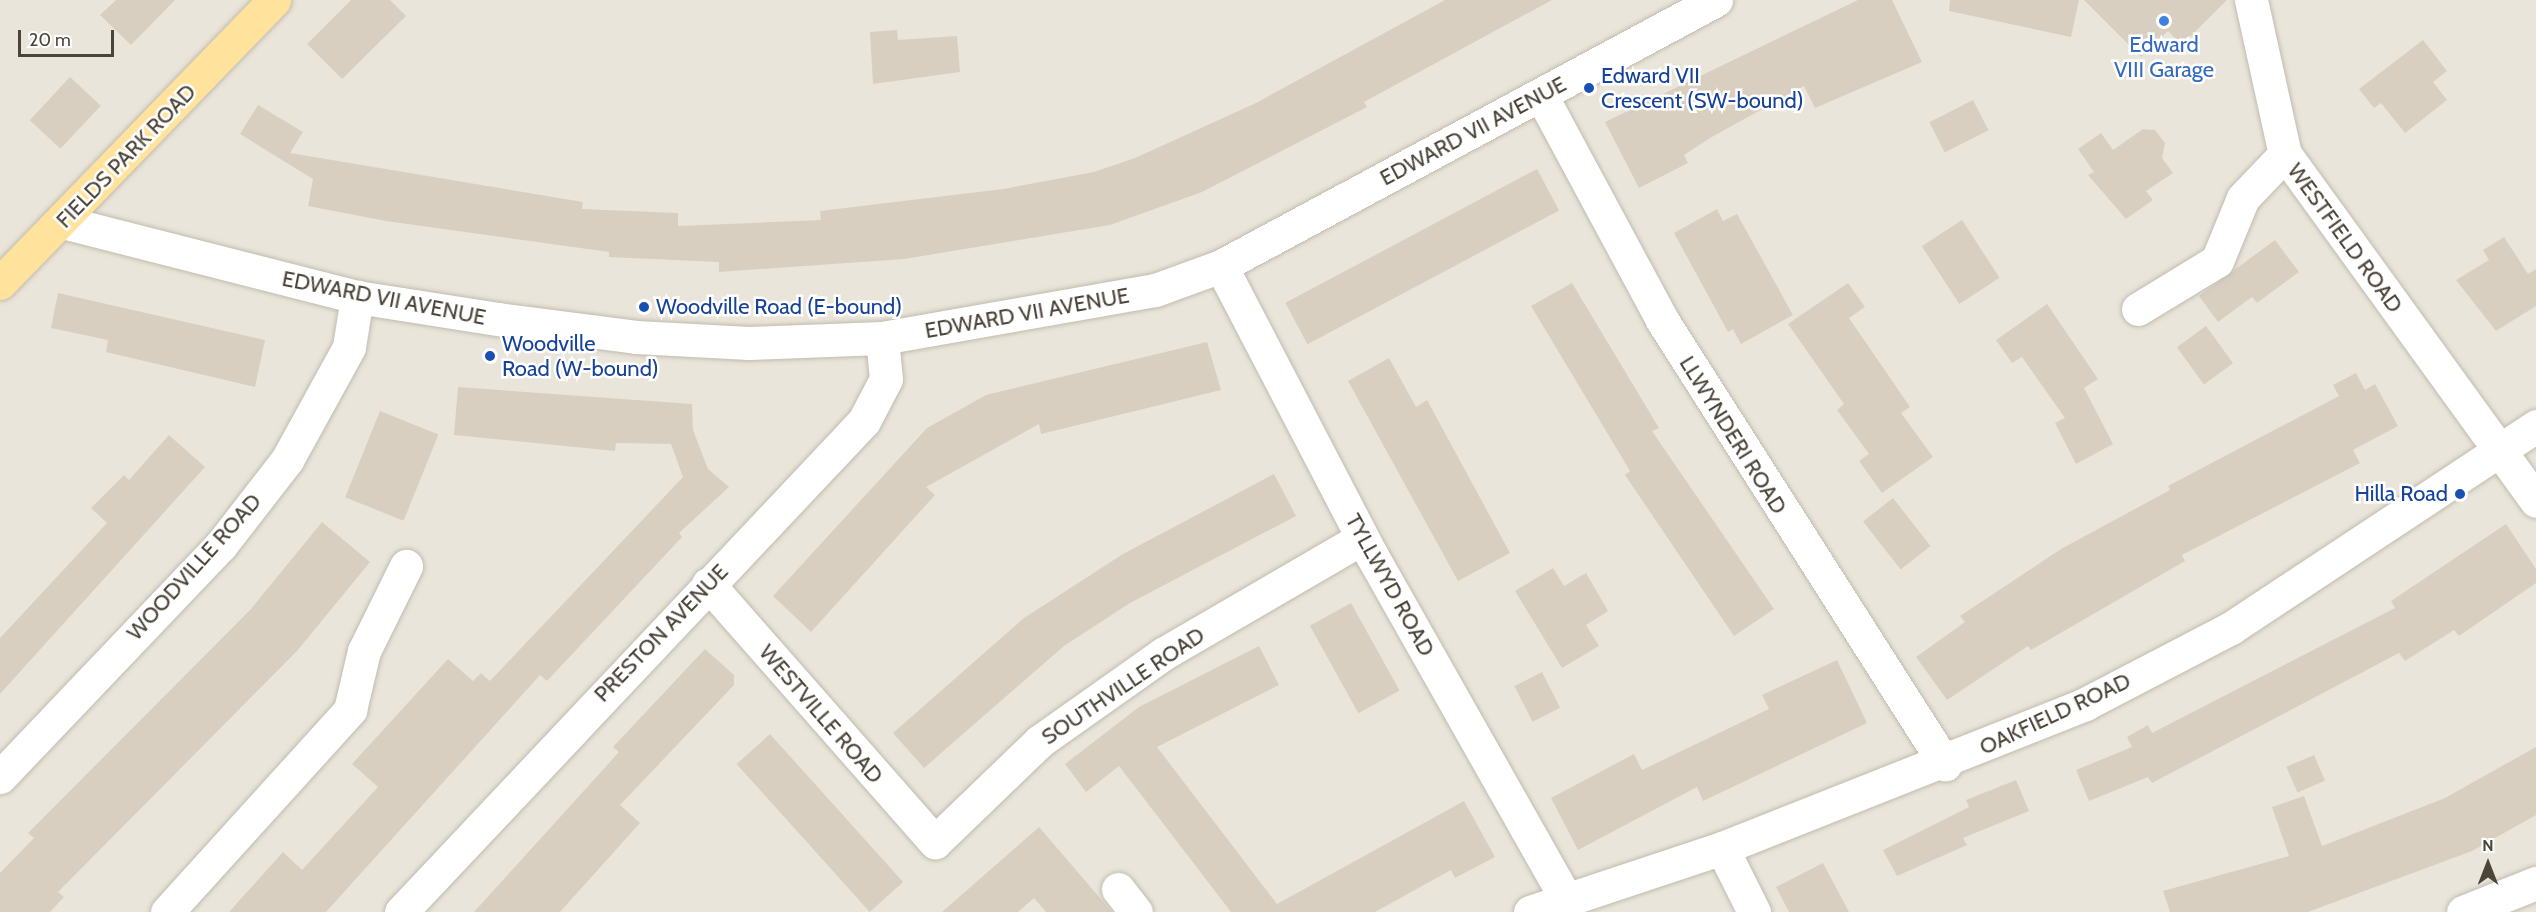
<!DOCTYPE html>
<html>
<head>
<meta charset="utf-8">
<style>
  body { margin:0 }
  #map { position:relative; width:2536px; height:912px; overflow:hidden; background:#f6f3ec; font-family:Cabin,sans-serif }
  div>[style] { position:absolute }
  .residential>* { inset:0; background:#eae5da; transform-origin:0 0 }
  .building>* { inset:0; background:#d8cfc1; transform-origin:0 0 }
  .roads { filter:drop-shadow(0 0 2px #c2bbae) drop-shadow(0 0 2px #c2bbae) }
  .minor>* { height:33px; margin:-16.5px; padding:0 16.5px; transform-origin:16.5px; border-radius:16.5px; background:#fff }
  .major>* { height:33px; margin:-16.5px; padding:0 16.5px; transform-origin:16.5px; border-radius:16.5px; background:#ffe39c }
  .dots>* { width:16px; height:16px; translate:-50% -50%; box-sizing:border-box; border:3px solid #fff; border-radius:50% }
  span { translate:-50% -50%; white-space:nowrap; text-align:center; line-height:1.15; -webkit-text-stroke:5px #fff; paint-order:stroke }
  .shop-label { font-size:22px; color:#366cbe }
  .transit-label { font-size:22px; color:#164399 }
  .left { translate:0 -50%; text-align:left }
  .right { translate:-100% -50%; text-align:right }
  .street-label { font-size:22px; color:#4b4439 }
  .north { position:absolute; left:2458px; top:834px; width:60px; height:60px; -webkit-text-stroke:4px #fff; paint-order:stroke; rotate:0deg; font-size:16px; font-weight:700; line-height:24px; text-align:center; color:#4b4439 }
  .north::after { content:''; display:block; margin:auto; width:21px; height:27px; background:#4b4439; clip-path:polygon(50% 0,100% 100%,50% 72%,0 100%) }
  .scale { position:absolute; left:18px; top:30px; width:96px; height:27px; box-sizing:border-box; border:3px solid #4b4439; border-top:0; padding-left:8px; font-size:18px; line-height:21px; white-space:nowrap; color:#4b4439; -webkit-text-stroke:4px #fff; paint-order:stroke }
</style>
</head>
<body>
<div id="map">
  <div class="residential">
    <i style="left:0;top:0;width:2536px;height:912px"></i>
  </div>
  <div class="building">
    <i style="clip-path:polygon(116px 0,175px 0,131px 45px,100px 15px)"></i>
    <i style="clip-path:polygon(351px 0,390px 0,406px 16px,342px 79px,307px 44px)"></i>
    <i style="clip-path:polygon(1445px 0,1552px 0,1364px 102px,1367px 107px,1202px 192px,1110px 225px,904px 259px,719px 272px,719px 262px,609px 257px,609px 252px,386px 221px,308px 206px,313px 179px,240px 134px,258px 105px,303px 132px,290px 153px,583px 202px,582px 209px,678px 213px,678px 226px,821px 220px,820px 211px,1003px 189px,1094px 172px,1135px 158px,1256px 103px)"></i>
    <i style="clip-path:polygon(1858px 0,1892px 0,1922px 62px,1815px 108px,1804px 86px,1710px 138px,1684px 155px,1688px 163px,1639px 188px,1605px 122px)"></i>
    <i style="clip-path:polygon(1950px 0,2079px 0,2071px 37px,1949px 11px)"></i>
    <i style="clip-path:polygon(2084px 0,2227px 0,2182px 45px,2168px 31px,2141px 57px)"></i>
    <i style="clip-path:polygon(897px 30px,898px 40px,957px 36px,960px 72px,873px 84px,870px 32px)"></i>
    <i style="clip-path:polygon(2423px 40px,2447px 71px,2433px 82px,2447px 100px,2405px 133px,2381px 103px,2374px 108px,2359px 89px)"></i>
    <i style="left:70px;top:77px;width:42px;height:59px;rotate:43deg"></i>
    <i style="left:1973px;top:100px;width:34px;height:49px;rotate:63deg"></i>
    <i style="clip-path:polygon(2143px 129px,2155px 130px,2165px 143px,2162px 158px,2173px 173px,2146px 191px,2153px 200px,2126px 219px,2088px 175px,2094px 172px,2078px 149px,2101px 133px,2113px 150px)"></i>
    <i style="left:1537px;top:169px;width:47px;height:285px;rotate:62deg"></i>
    <i style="clip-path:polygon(1717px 209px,1723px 221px,1737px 214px,1793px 315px,1741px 344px,1733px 329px,1728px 332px,1674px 233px)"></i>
    <i style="left:1962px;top:220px;width:69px;height:48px;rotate:57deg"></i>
    <i style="clip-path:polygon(2504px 237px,2528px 274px,2536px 269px,2536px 306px,2496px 331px,2456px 280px,2489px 260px,2483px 250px)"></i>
    <i style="clip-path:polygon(2275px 240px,2299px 272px,2257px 303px,2252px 297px,2218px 322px,2199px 296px)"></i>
    <i style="clip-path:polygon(1572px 283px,1659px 428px,1652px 431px,1774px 609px,1734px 636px,1625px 475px,1630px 471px,1531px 306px)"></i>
    <i style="clip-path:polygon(1848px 283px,1865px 307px,1849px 318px,1910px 407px,1901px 413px,1933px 457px,1882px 493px,1859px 461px,1869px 454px,1837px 410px,1844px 404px,1788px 324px)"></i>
    <i style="clip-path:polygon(58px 293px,265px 340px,255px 387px,106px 352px,108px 340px,51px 328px)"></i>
    <i style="clip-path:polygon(2047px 304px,2098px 379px,2084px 388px,2113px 444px,2076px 464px,2055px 423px,2065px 418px,2022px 357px,2012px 363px,1996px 340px)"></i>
    <i style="left:2206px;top:326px;width:46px;height:36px;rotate:54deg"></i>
    <i style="clip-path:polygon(1207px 342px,1221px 390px,1041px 434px,1039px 424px,926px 487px,935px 495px,811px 632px,773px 596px,927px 428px,986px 395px)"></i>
    <i style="clip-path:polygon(1389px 358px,1416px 407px,1427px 400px,1510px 553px,1458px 581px,1348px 381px)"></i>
    <i style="clip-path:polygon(2356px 373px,2365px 390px,2375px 384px,2398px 426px,2353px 450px,2360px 463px,2182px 555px,2185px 561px,2031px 650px,2028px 646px,1947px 700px,1916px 657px,1965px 622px,1960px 616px,2061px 549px,2170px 490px,2168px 486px,2339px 396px,2333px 385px)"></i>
    <i style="clip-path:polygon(458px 387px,692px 404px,693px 430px,708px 469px,729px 487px,679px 533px,682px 537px,547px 681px,540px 675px,326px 912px,229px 912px,283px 852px,302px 870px,378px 787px,352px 764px,448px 659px,473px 681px,481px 673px,490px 681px,683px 477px,671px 444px,616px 443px,615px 451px,454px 435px)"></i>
    <i style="left:380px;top:411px;width:63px;height:93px;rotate:22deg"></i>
    <i style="clip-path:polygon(169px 435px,205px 467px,0 694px,0 638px,107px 523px,91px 508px,124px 475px,129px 480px)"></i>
    <i style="clip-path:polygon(1274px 474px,1296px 516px,1130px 603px,1064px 646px,924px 768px,893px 733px,1024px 618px,1123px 554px)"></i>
    <i style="left:1893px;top:498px;width:61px;height:38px;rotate:52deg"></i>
    <i style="clip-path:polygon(322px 522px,370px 562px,297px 651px,58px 892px,64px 897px,50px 912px,0 912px,0 873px,34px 838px,28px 833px,251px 609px)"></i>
    <i style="clip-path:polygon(2506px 524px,2536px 569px,2536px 583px,2459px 636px,2454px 630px,2405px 661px,2399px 653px,2152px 783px,2148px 777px,2089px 801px,2076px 770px,2132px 747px,2127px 737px,2148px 725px,2152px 733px,2395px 608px,2391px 601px)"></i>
    <i style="clip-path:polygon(1553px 568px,1564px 586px,1586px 573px,1608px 611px,1586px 625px,1599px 646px,1562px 668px,1515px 591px)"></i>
    <i style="left:1351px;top:603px;width:100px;height:47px;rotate:61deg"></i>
    <i style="clip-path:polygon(1259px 646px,1279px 685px,1157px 747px,1277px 904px,1464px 801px,1495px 857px,1455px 878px,1451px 870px,1375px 912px,1231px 912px,1119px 766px,1086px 792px,1065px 764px,1139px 707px)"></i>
    <i style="clip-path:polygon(705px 649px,734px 675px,734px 685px,620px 805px,640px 823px,560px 912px,474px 912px,619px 752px,613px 747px)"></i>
    <i style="clip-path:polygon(1837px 660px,1867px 723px,1703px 801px,1697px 787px,1578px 850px,1551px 798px,1634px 754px,1642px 770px,1769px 709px,1762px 695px)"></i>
    <i style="left:1542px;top:672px;width:40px;height:31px;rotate:63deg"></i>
    <i style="left:770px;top:734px;width:199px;height:45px;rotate:48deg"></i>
    <i style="clip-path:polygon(2536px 747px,2536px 815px,2472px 851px,2308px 912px,2170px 912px,2163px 891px,2289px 856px,2272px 807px,2304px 796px,2322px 846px,2445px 798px)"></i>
    <i style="left:2314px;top:755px;width:28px;height:30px;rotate:67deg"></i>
    <i style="clip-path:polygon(2016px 780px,2029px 811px,1963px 838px,1967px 845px,1897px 876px,1883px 850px,1969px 807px,1966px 800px)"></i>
    <i style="clip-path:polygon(1039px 827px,1112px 912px,1046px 912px,1034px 898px,1018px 912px,942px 912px)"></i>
    <i style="clip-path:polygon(1823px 863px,1849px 912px,1789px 912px,1776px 887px)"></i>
  </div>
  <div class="roads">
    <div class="minor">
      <i style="left:2251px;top:0;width:158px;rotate:77.6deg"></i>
      <i style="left:2285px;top:154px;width:428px;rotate:54.1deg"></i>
      <i style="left:1541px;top:95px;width:255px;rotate:61.7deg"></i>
      <i style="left:1662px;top:320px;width:527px;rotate:57.49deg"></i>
      <i style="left:63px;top:222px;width:303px;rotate:14.3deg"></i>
      <i style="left:357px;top:297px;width:143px;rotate:8.9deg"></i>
      <i style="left:498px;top:319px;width:139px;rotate:7.4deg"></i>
      <i style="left:636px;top:337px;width:113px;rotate:3deg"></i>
      <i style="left:749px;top:343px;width:133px;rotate:-2.2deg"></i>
      <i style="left:882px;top:338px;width:277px;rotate:-10deg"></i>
      <i style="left:1155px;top:290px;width:70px;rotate:-20deg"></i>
      <i style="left:1221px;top:266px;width:562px;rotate:-28.25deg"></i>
      <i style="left:1221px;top:266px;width:325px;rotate:62.5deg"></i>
      <i style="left:1371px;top:554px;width:396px;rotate:60.5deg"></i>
      <i style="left:2138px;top:309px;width:92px;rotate:-31.3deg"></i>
      <i style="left:2217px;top:261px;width:68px;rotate:-67.6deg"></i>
      <i style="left:2243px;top:198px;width:61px;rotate:-46.3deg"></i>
      <i style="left:708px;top:584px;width:344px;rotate:48.7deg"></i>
      <i style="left:935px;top:842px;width:146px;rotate:-43.9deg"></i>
      <i style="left:1040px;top:741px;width:151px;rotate:-35.3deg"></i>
      <i style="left:1163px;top:654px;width:230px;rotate:-30.2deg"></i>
      <i style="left:0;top:777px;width:320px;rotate:-46.4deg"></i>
      <i style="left:221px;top:545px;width:108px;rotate:-52.2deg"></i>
      <i style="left:287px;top:460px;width:129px;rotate:-61.2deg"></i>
      <i style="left:349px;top:347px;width:51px;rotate:-80.9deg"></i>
      <i style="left:1722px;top:848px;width:72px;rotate:63.4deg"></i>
      <i style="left:1118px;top:889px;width:29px;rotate:52deg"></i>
      <i style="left:167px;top:912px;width:273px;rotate:-47.8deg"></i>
      <i style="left:350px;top:710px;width:61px;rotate:-76.7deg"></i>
      <i style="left:364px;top:651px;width:95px;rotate:-63.7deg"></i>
      <i style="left:401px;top:912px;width:675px;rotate:-46.68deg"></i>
      <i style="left:864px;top:421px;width:47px;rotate:-62.4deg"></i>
      <i style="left:886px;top:379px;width:41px;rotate:-95.6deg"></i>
      <i style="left:1530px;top:912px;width:202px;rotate:-18.4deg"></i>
      <i style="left:1722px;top:848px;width:391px;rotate:-21.6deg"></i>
      <i style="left:2085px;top:704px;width:165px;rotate:-27.5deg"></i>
      <i style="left:2231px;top:628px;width:366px;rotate:-33.5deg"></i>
      <i style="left:2463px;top:912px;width:79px;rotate:-21.7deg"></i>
    </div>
    <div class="major">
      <i style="left:0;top:283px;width:394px;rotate:-45.9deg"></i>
    </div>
  </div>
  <div class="dots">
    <i style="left:2164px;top:21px;background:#3f7fe0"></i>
    <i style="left:1589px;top:88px;background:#1a4fb4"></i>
    <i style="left:644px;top:307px;background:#1a4fb4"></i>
    <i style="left:490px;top:356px;background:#1a4fb4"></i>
    <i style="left:2460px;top:494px;background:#1a4fb4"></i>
  </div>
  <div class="shop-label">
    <span style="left:2164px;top:57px">Edward<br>VIII Garage</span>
  </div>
  <div class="transit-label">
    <span class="left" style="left:1601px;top:88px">Edward VII<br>Crescent (SW-bound)</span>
    <span class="left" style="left:656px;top:307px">Woodville Road (E-bound)</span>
    <span class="left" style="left:502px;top:356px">Woodville<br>Road (W-bound)</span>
    <span class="right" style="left:2448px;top:494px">Hilla Road</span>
  </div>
  <div class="street-label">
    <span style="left:1473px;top:131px;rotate:-28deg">EDWARD VII AVENUE</span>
    <span style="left:126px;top:156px;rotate:-46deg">FIELDS PARK ROAD</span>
    <span style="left:2345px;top:238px;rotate:54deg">WESTFIELD ROAD</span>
    <span style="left:384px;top:298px;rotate:11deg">EDWARD VII AVENUE</span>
    <span style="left:1027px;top:313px;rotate:-10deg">EDWARD VII AVENUE</span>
    <span style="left:1733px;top:435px;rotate:58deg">LLWYNDERI ROAD</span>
    <span style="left:194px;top:567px;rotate:-48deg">WOODVILLE ROAD</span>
    <span style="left:1390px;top:585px;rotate:61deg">TYLLWYD ROAD</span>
    <span style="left:661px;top:633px;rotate:-46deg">PRESTON AVENUE</span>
    <span style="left:1123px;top:686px;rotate:-34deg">SOUTHVILLE ROAD</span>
    <span style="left:821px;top:714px;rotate:49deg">WESTVILLE ROAD</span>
    <span style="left:2055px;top:714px;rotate:-25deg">OAKFIELD ROAD</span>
  </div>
  <div class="north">N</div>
  <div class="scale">20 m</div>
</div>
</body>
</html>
